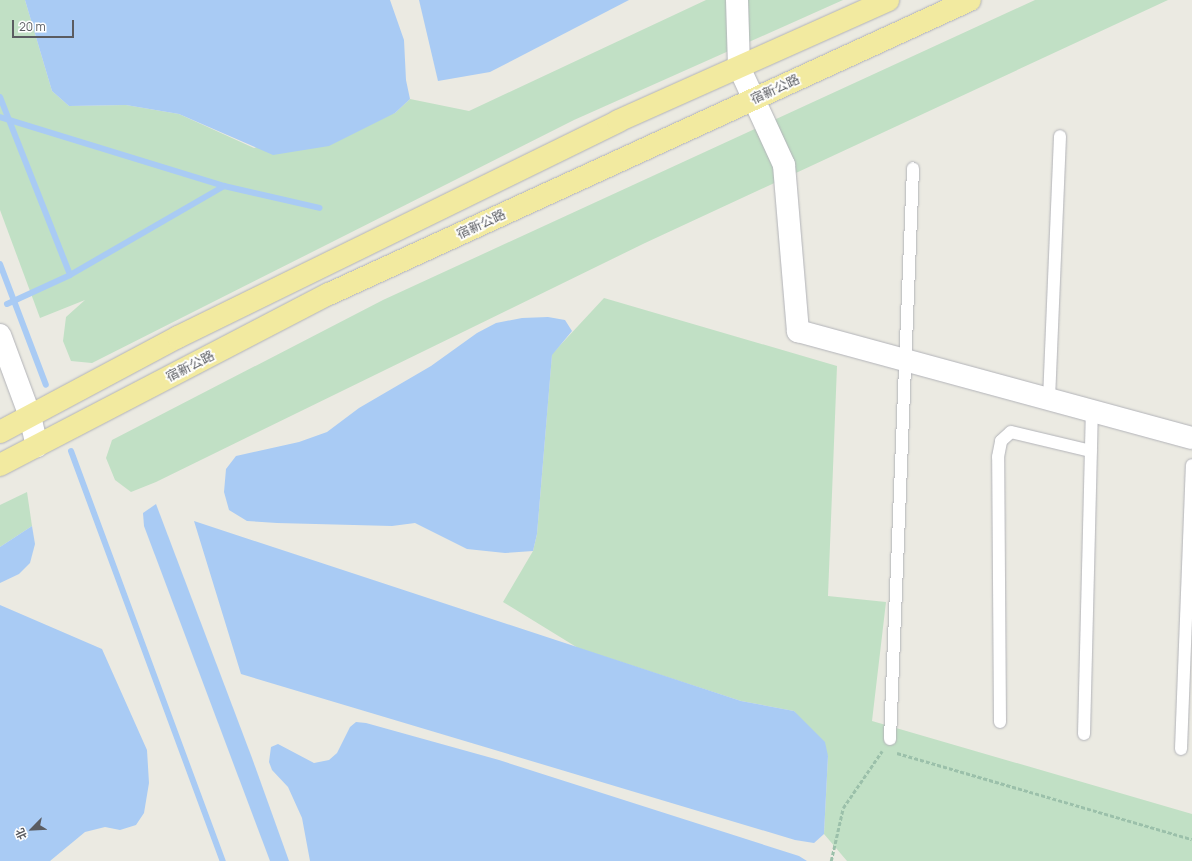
<!DOCTYPE html>
<html>
<head>
<meta charset="utf-8">
<style>
  body { margin:0 }
  #map { position:relative; width:1192px; height:861px; overflow:hidden; background:#ebeae2; font-family:Manrope,"Noto Sans SC",sans-serif }
  div>[style] { position:absolute }
  .green>* { inset:0; background:#c1e0c5 }
  .water>* { inset:0; background:#a9cbf4 }
  .stream>* { height:6px; margin:-3px; padding:0 3px; transform-origin:3px; border-radius:3px; background:#a9cbf4 }
  .path>* { height:2.5px; margin-top:-1.25px; transform-origin:0; background:repeating-linear-gradient(90deg,#9bc0aa 0 4px,transparent 0 6px) }
  .roads { filter:drop-shadow(0 0 1px #b2b3b8) drop-shadow(0 0 1px #b2b3b8) }
  .service>* { height:12px; margin:-6px; padding:0 6px; transform-origin:6px; border-radius:6px; background:#fff }
  .minor>* { height:22px; margin:-11px; padding:0 11px; transform-origin:11px; border-radius:11px; background:#fff }
  .trunk>* { height:22px; margin:-11px; padding:0 11px; transform-origin:11px; border-radius:11px; background:#f2eaa0 }
  span { translate:-50% -50%; white-space:nowrap; text-align:center; line-height:1.15; -webkit-text-stroke:3.5px #fff; paint-order:stroke }
  .street-label { font-size:13px; color:#5a5c61 }
  .north { position:absolute; left:12px; top:809px; width:40px; height:40px; -webkit-text-stroke:3px #fff; paint-order:stroke; rotate:246deg; font-size:11px; font-weight:700; line-height:16px; text-align:center; color:#5a5c61 }
  .north::after { content:''; display:block; margin:auto; width:14px; height:18px; background:#5a5c61; clip-path:polygon(50% 0,100% 100%,50% 72%,0 100%) }
  .scale { position:absolute; left:12px; top:20px; width:62px; height:18px; box-sizing:border-box; border:2px solid #5a5c61; border-top:0; padding-left:5px; font-size:12px; line-height:14px; white-space:nowrap; color:#5a5c61; -webkit-text-stroke:3px #fff; paint-order:stroke }
</style>
</head>
<body>
<div id="map">
  <div class="green">
    <i style="clip-path:polygon(0 0,25px 0,52px 91px,69px 106px,126px 105px,179px 114px,254px 148px,395px 113px,410px 99px,469px 111px,706px 0,843px 0,574px 120px,92px 363px,71px 361px,63px 341px,66px 317px,85px 300px,40px 318px,0 210px)"></i>
    <i style="clip-path:polygon(1035px 0,1168px 0,645px 243px,156px 482px,131px 492px,115px 480px,106px 458px,112px 440px,383px 300px)"></i>
    <i style="clip-path:polygon(604px 298px,837px 366px,828px 596px,886px 602px,872px 721px,1192px 814px,1192px 861px,847px 861px,824px 834px,828px 756px,794px 711px,741px 701px,578px 648px,503px 602px,533px 551px,537px 534px,552px 354px)"></i>
    <i style="clip-path:polygon(27px 492px,32px 526px,0 547px,0 505px)"></i>
  </div>
  <div class="water">
    <i style="clip-path:polygon(25px 0,390px 0,404px 40px,406px 80px,410px 99px,395px 113px,329px 146px,273px 155px,179px 114px,126px 105px,69px 106px,52px 91px)"></i>
    <i style="clip-path:polygon(419px 0,629px 0,490px 72px,438px 81px)"></i>
    <i style="clip-path:polygon(548px 317px,565px 320px,572px 331px,552px 355px,537px 534px,533px 551px,505px 553px,467px 549px,415px 523px,392px 526px,277px 523px,247px 521px,229px 510px,224px 492px,226px 469px,236px 456px,299px 442px,327px 432px,359px 408px,431px 366px,477px 333px,496px 323px,522px 318px)"></i>
    <i style="clip-path:polygon(156px 504px,252px 758px,289px 861px,270px 861px,144px 526px,143px 513px)"></i>
    <i style="clip-path:polygon(194px 521px,741px 701px,794px 711px,825px 742px,828px 756px,824px 834px,814px 843px,795px 840px,241px 674px)"></i>
    <i style="clip-path:polygon(32px 526px,35px 544px,30px 563px,19px 574px,0 583px,0 547px)"></i>
    <i style="clip-path:polygon(0 605px,102px 649px,147px 750px,149px 783px,144px 813px,136px 825px,120px 830px,105px 827px,85px 832px,50px 861px,0 861px)"></i>
    <i style="clip-path:polygon(356px 722px,366px 723px,499px 760px,799px 856px,807px 861px,310px 861px,302px 818px,288px 787px,272px 770px,269px 762px,271px 747px,278px 744px,314px 763px,329px 760px,337px 753px,350px 727px)"></i>
  </div>
  <div class="stream">
    <i style="left:0;top:97px;width:191px;rotate:68.5deg"></i>
    <i style="left:0;top:117px;width:234px;rotate:17.1deg"></i>
    <i style="left:224px;top:186px;width:98px;rotate:12.9deg"></i>
    <i style="left:0;top:264px;width:129px;rotate:69.2deg"></i>
    <i style="left:7px;top:304px;width:69px;rotate:-24.7deg"></i>
    <i style="left:70px;top:275px;width:178px;rotate:-30deg"></i>
    <i style="left:71px;top:451px;width:437px;rotate:69.7deg"></i>
  </div>
  <div class="path">
    <i style="left:897px;top:753px;width:307px;rotate:16.3deg"></i>
    <i style="left:831px;top:861px;width:54px;rotate:-77.2deg"></i>
    <i style="left:843px;top:808px;width:69px;rotate:-55.6deg"></i>
  </div>
  <div class="roads">
    <div class="service">
      <i style="left:1049px;top:399px;width:263px;rotate:-87.6deg"></i>
      <i style="left:1000px;top:722px;width:265px;rotate:-90.4deg"></i>
      <i style="left:998px;top:457px;width:16px;rotate:-79deg"></i>
      <i style="left:1001px;top:441px;width:13px;rotate:-42deg"></i>
      <i style="left:1011px;top:432px;width:82px;rotate:13.4deg"></i>
      <i style="left:1084px;top:734px;width:323px;rotate:-88.6deg"></i>
      <i style="left:890px;top:739px;width:571px;rotate:-87.69deg"></i>
      <i style="left:1181px;top:749px;width:284px;rotate:-87.8deg"></i>
    </div>
    <div class="minor">
      <i style="left:737px;top:0;width:67px;rotate:88.3deg"></i>
      <i style="left:739px;top:67px;width:108px;rotate:65.3deg"></i>
      <i style="left:784px;top:165px;width:167px;rotate:85.2deg"></i>
      <i style="left:798px;top:331px;width:408px;rotate:15.2deg"></i>
      <i style="left:0;top:335px;width:86px;rotate:69.7deg"></i>
      <i style="left:30px;top:416px;width:31px;rotate:77deg"></i>
    </div>
    <div class="trunk">
      <i style="left:0;top:432px;width:202px;rotate:-28.1deg"></i>
      <i style="left:178px;top:337px;width:490px;rotate:-26.1deg"></i>
      <i style="left:618px;top:121px;width:296px;rotate:-24.1deg"></i>
      <i style="left:0;top:465px;width:371px;rotate:-27.5deg"></i>
      <i style="left:329px;top:294px;width:705px;rotate:-24.64deg"></i>
    </div>
  </div>
  <div class="street-label">
    <span style="left:775px;top:89px;rotate:-25deg">宿新公路</span>
    <span style="left:481px;top:224px;rotate:-25deg">宿新公路</span>
    <span style="left:190px;top:366px;rotate:-27deg">宿新公路</span>
  </div>
  <div class="north">北</div>
  <div class="scale">20 m</div>
</div>
</body>
</html>
